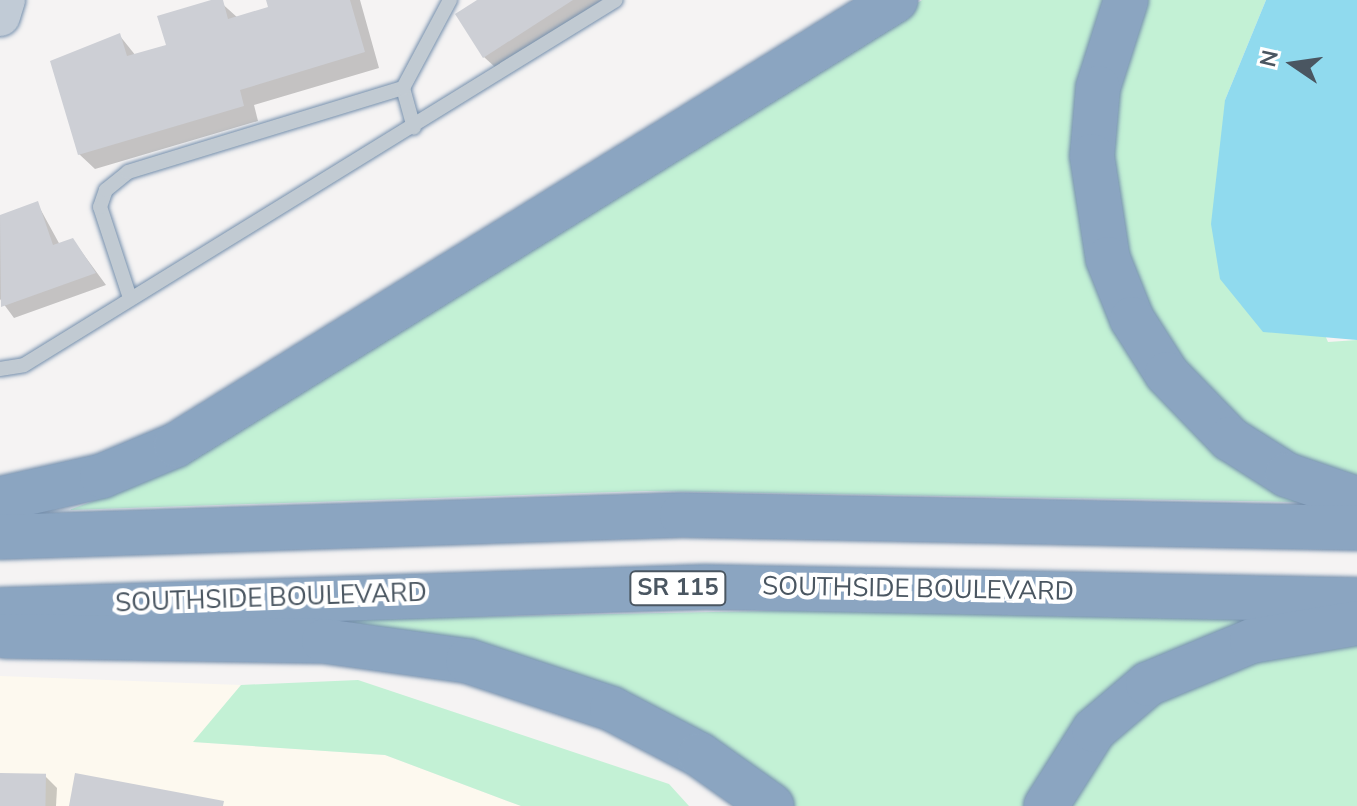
<!DOCTYPE html>
<html>
<head>
<meta charset="utf-8">
<style>
  body { margin:0 }
  #map { position:relative; width:1357px; height:806px; overflow:hidden; background:#f5f3f3; font-family:"Nunito Sans",sans-serif }
  div>[style] { position:absolute }
  .commercial>* { inset:0; background:#fdf9ef }
  .green>* { inset:0; background:#c3f1d5 }
  .water>* { inset:0; background:#90daee }
  .shadow>* { inset:0; background:#0003 }
  .building>* { inset:0; background:#cdcfd5; transform-origin:0 0 }
  .roads { filter:drop-shadow(0 0 2px #7690ad) drop-shadow(0 0 2px #7690ad) }
  .lane>* { height:14px; margin:-7px; padding:0 7px; transform-origin:7px; border-radius:7px; background:#c1cad2 }
  .secondary>* { height:40px; margin:-20px; padding:0 20px; transform-origin:20px; border-radius:20px; background:#c1cbd6 }
  .highway>* { height:44px; margin:-22px; padding:0 22px; transform-origin:22px; border-radius:22px; background:#8ba5c1 }
  span { translate:-50% -50%; white-space:nowrap; text-align:center; line-height:1.15; -webkit-text-stroke:8px #fff; paint-order:stroke }
  .shield-label span { padding:2px 6px; background:#fff; border:2px solid; border-radius:6px; -webkit-text-stroke-width:0 }
  .shield-label { font-size:24px; color:#4a5661; font-weight:700 }
  .street-label { font-size:26px; color:#4a5661 }
  .north { position:absolute; left:1253px; top:24px; width:80px; height:80px; -webkit-text-stroke:6px #fff; paint-order:stroke; rotate:283deg; font-size:22px; font-weight:700; line-height:32px; text-align:center; color:#4a5661 }
  .north::after { content:''; display:block; margin:auto; width:28px; height:36px; background:#4a5661; clip-path:polygon(50% 0,100% 100%,50% 72%,0 100%) }
</style>
</head>
<body>
<div id="map">
  <div class="commercial">
    <i style="clip-path:polygon(0 676px,241px 685px,194px 742px,385px 755px,521px 806px,0 806px)"></i>
  </div>
  <div class="green">
    <i style="clip-path:polygon(922px 0,1117px 0,1103px 282px,1298px 502px,645px 491px,69px 510px,112px 494px,414px 316px)"></i>
    <i style="clip-path:polygon(1141px 0,1266px 0,1225px 100px,1328px 342px,1357px 340px,1357px 489px,1298px 468px,1167px 361px,1108px 217px,1123px 37px)"></i>
    <i style="clip-path:polygon(820px 610px,1260px 618px,1031px 806px,785px 806px,724px 761px,294px 620px)"></i>
    <i style="clip-path:polygon(1357px 634px,1357px 806px,1060px 806px,1112px 730px,1203px 672px)"></i>
    <i style="clip-path:polygon(358px 680px,669px 784px,689px 806px,521px 806px,385px 755px,193px 742px,241px 685px)"></i>
  </div>
  <div class="water">
    <i style="clip-path:polygon(1266px 0,1357px 0,1357px 340px,1263px 332px,1220px 279px,1211px 224px,1225px 100px)"></i>
  </div>
  <div class="shadow">
    <i style="clip-path:polygon(218px 0,238px 18px,271px 8px,269px 0,360px 0,379px 68px,254px 105px,258px 121px,95px 169px,79px 154px,120px 36px,136px 56px,169px 46px)"></i>
    <i style="clip-path:polygon(481px 0,602px 0,496px 68px,484px 57px)"></i>
    <i style="clip-path:polygon(37px 203px,60px 245px,73px 240px,106px 285px,14px 318px,0 299px,0 217px)"></i>
    <i style="clip-path:polygon(0 775px,45px 776px,57px 788px,56px 806px,0 806px)"></i>
  </div>
  <div class="building">
    <i style="clip-path:polygon(211px 0,223px 0,228px 19px,268px 7px,266px 0,350px 0,365px 52px,240px 90px,244px 106px,78px 155px,50px 61px,120px 33px,127px 56px,166px 45px,157px 16px)"></i>
    <i style="clip-path:polygon(477px 0,573px 0,483px 58px,455px 14px)"></i>
    <i style="clip-path:polygon(38px 201px,53px 245px,73px 238px,96px 273px,1px 307px,0 215px)"></i>
    <i style="left:0;top:773px;width:46px;height:33px;rotate:1deg"></i>
    <i style="clip-path:polygon(75px 773px,224px 801px,223px 806px,69px 806px)"></i>
  </div>
  <div class="roads">
    <div class="lane">
      <i style="left:403px;top:88px;width:41px;rotate:74.6deg"></i>
      <i style="left:130px;top:298px;width:96px;rotate:-108.2deg"></i>
      <i style="left:100px;top:207px;width:18px;rotate:-71deg"></i>
      <i style="left:106px;top:190px;width:28px;rotate:-39deg"></i>
      <i style="left:128px;top:172px;width:288px;rotate:-17deg"></i>
      <i style="left:403px;top:88px;width:100px;rotate:-61.9deg"></i>
      <i style="left:0;top:369px;width:24px;rotate:-9deg"></i>
      <i style="left:24px;top:365px;width:695px;rotate:-31.66deg"></i>
    </div>
    <div class="secondary">
      <i style="left:0;top:16px;width:17px;rotate:-73deg"></i>
    </div>
    <div class="highway">
      <i style="left:1126px;top:0;width:92px;rotate:107.7deg"></i>
      <i style="left:1098px;top:88px;width:68px;rotate:95deg"></i>
      <i style="left:1092px;top:156px;width:104px;rotate:81.2deg"></i>
      <i style="left:1108px;top:259px;width:65px;rotate:68.2deg"></i>
      <i style="left:1132px;top:319px;width:65px;rotate:57.5deg"></i>
      <i style="left:1167px;top:374px;width:91px;rotate:45.9deg"></i>
      <i style="left:1230px;top:439px;width:67px;rotate:32.3deg"></i>
      <i style="left:1287px;top:475px;width:74px;rotate:18.9deg"></i>
      <i style="left:0;top:499px;width:105px;rotate:-12.7deg"></i>
      <i style="left:102px;top:476px;width:80px;rotate:-22.7deg"></i>
      <i style="left:176px;top:445px;width:846px;rotate:-31.72deg"></i>
      <i style="left:0;top:537px;width:682px;rotate:-1.85deg"></i>
      <i style="left:682px;top:515px;width:675px;rotate:1.1deg"></i>
      <i style="left:0;top:610px;width:705px;rotate:-1.87deg"></i>
      <i style="left:705px;top:587px;width:652px;rotate:1.14deg"></i>
      <i style="left:6px;top:636px;width:318px;rotate:0.9deg"></i>
      <i style="left:324px;top:641px;width:145px;rotate:7.9deg"></i>
      <i style="left:468px;top:661px;width:152px;rotate:18.4deg"></i>
      <i style="left:612px;top:709px;width:99px;rotate:27.6deg"></i>
      <i style="left:700px;top:755px;width:88px;rotate:35.3deg"></i>
      <i style="left:1046px;top:806px;width:90px;rotate:-57.7deg"></i>
      <i style="left:1094px;top:730px;width:71px;rotate:-40.4deg"></i>
      <i style="left:1148px;top:684px;width:113px;rotate:-22.5deg"></i>
      <i style="left:1252px;top:641px;width:107px;rotate:-9.7deg"></i>
    </div>
  </div>
  <div class="shield-label">
    <span style="left:678px;top:588px">SR 115</span>
  </div>
  <div class="street-label">
    <span style="left:918px;top:589px;rotate:1deg">SOUTHSIDE BOULEVARD</span>
    <span style="left:271px;top:598px;rotate:-2deg">SOUTHSIDE BOULEVARD</span>
  </div>
  <div class="north">N</div>
</div>
</body>
</html>
